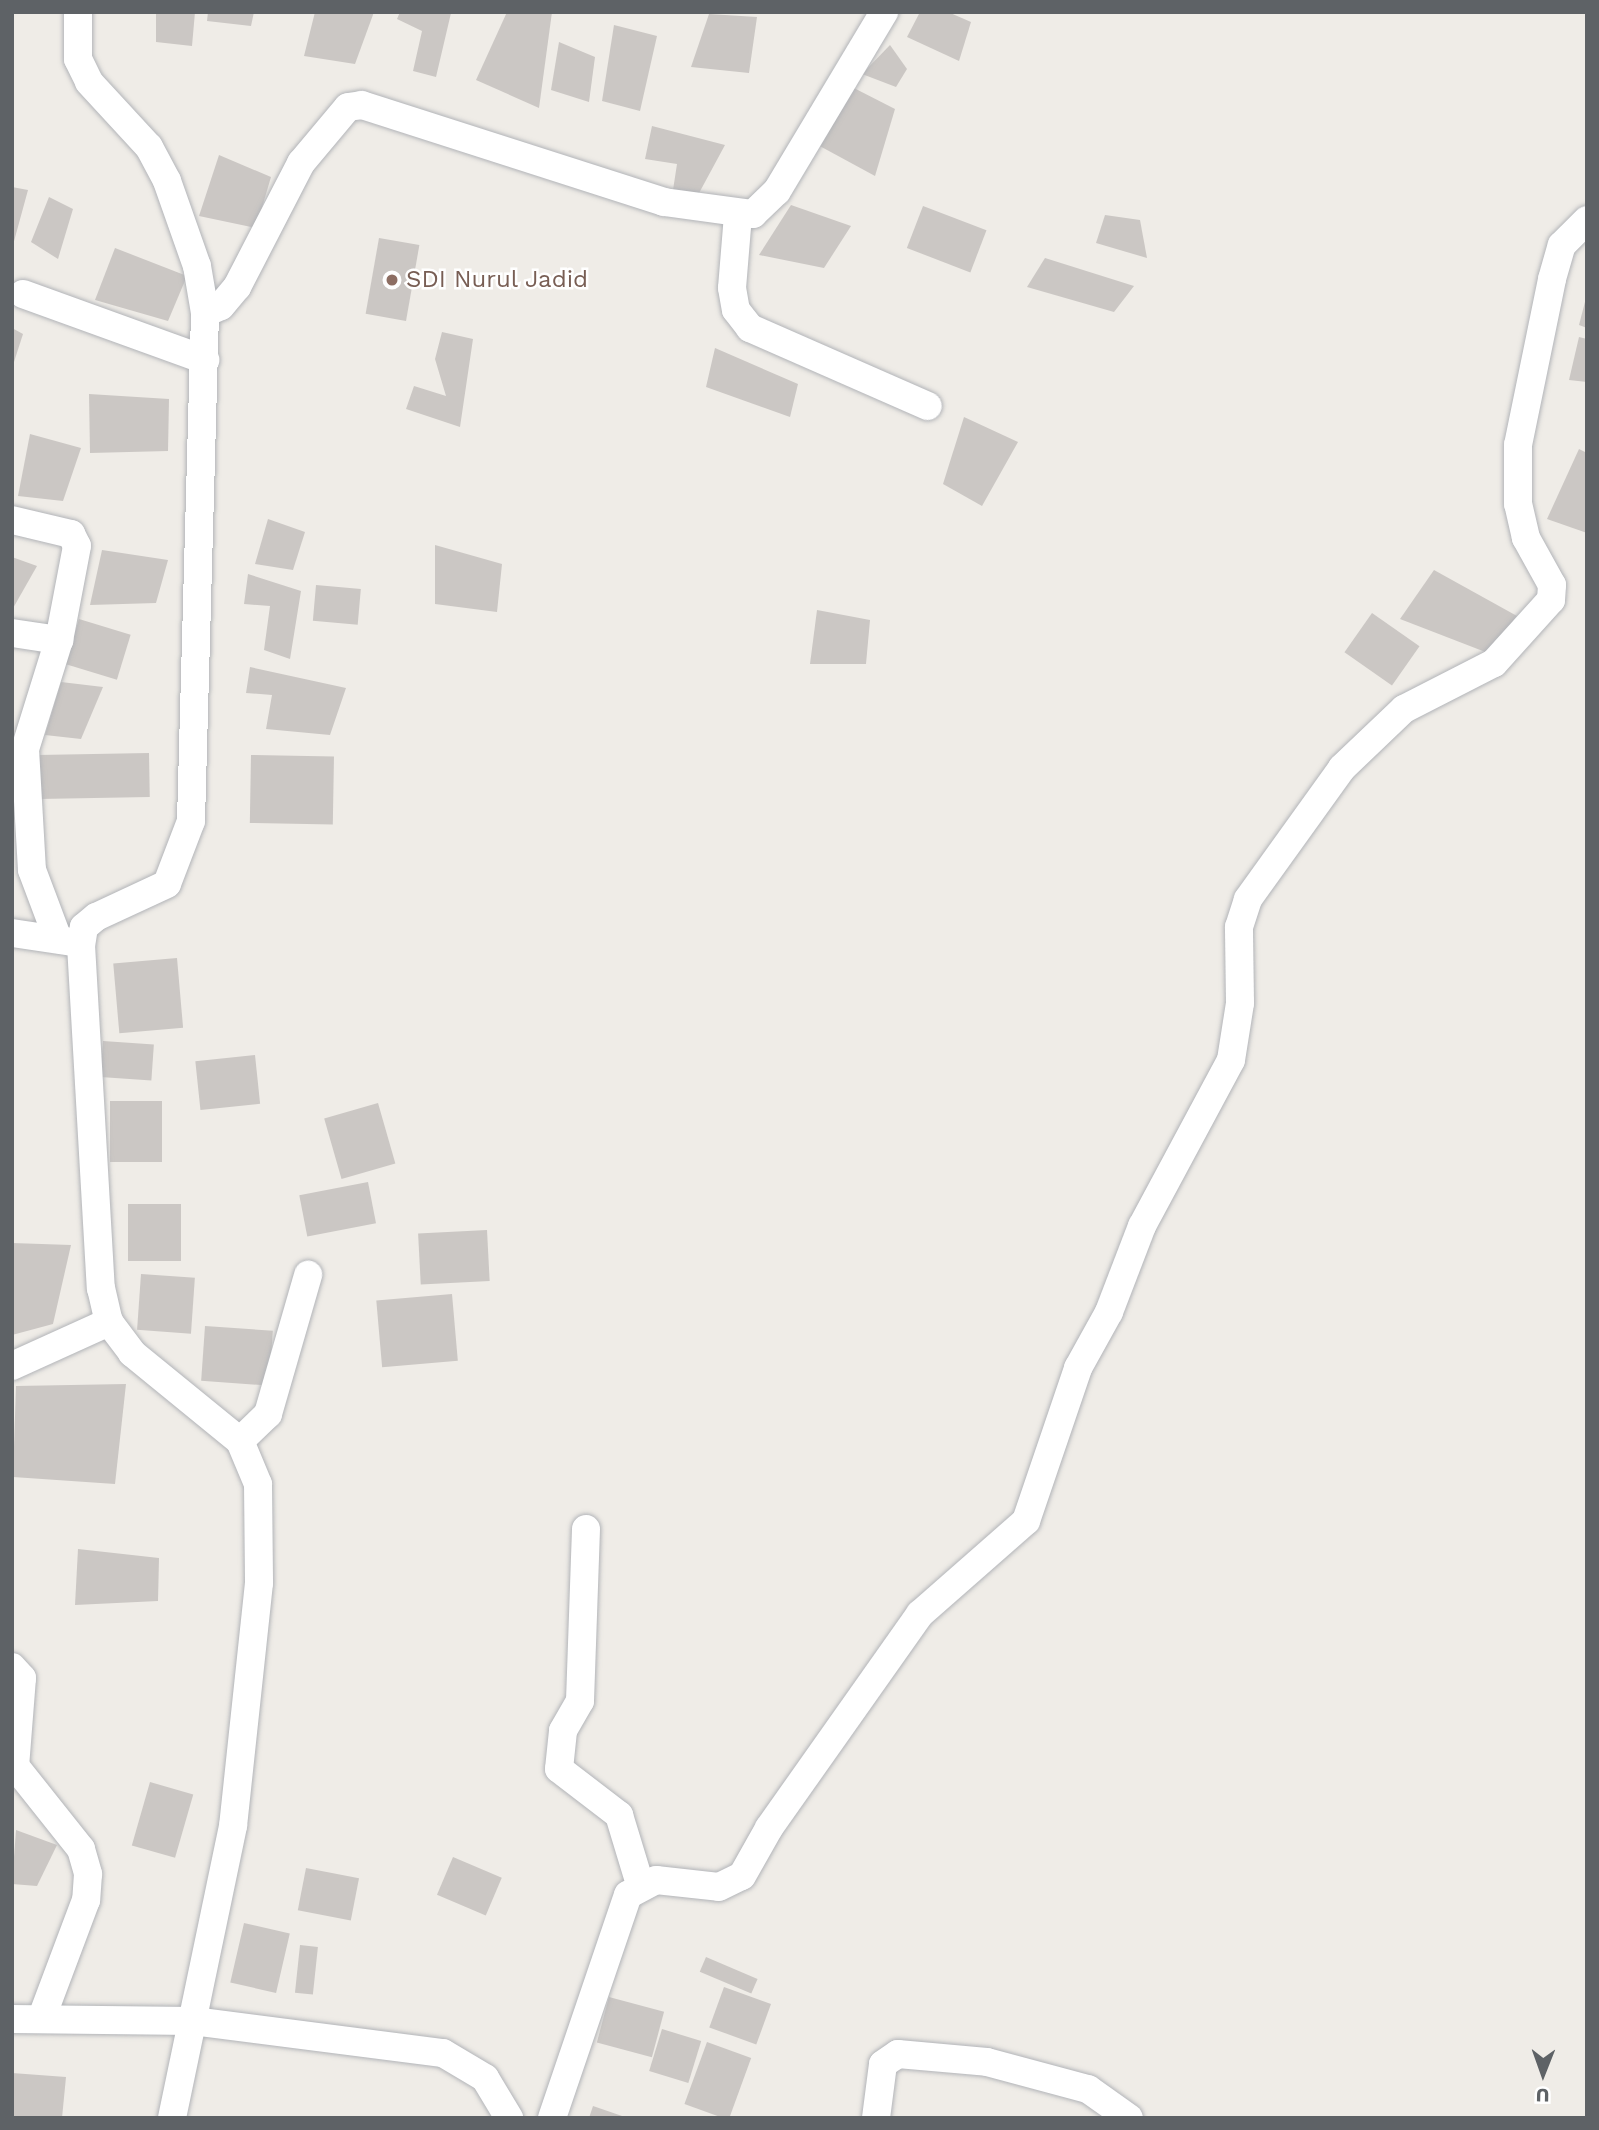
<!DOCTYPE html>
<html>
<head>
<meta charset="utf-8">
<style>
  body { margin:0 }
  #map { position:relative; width:1599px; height:2130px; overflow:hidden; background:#efece7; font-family:"Work Sans",sans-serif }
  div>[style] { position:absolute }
  .building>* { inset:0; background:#cbc7c4; transform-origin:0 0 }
  .roads { filter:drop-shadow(0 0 2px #b2b4b8) drop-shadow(0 0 2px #b2b4b8) }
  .minor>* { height:28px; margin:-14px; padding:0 14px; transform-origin:14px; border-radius:14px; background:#fff }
  .dots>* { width:19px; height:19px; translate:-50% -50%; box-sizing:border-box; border:4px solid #fff; border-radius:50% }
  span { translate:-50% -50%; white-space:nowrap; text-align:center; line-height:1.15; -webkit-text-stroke:5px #fff; paint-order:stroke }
  .education-label { font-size:24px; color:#785e54 }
  .left { translate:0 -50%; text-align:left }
  .frame { position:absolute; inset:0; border:14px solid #5e6266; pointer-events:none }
  .north { position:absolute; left:1508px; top:2039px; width:70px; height:70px; -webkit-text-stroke:5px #fff; paint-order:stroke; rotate:181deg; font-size:19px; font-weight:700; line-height:28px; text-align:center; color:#5e6266 }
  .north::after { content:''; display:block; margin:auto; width:24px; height:32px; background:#5e6266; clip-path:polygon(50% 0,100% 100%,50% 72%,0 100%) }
</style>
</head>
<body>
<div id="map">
  <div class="building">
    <i style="clip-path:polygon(156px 12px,195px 12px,192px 46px,156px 42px)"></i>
    <i style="clip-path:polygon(208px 12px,254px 12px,251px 26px,207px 21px)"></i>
    <i style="clip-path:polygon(315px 12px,374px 12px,355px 64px,304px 56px)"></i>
    <i style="clip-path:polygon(400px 12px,451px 13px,436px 77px,413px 71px,422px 31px,397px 19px)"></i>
    <i style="clip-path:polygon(507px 12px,552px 12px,539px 108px,476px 80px)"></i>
    <i style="clip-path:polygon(920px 12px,948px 12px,971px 22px,959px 61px,907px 37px)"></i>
    <i style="clip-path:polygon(709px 14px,757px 17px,749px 73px,691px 67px)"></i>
    <i style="clip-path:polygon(614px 25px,657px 36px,640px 111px,602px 101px)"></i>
    <i style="clip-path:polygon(559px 42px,595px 57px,589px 102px,551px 90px)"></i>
    <i style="clip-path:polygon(890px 45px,907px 69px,896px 87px,862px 74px)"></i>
    <i style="clip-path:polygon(848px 85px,895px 109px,875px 176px,816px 144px)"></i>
    <i style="clip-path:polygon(652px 126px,725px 145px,698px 195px,673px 190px,677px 164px,645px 159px)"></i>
    <i style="clip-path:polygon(219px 155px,271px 177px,256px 228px,199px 216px)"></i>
    <i style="clip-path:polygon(12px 187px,28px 190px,13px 245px,12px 245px)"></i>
    <i style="clip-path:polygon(49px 197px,73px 209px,58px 259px,31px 242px)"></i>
    <i style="clip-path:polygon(791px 205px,851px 226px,824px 268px,759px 255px)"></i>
    <i style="left:923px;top:206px;width:68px;height:45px;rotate:21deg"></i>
    <i style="clip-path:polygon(1105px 215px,1140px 220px,1147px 258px,1096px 243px)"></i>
    <i style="left:379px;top:238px;width:41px;height:77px;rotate:10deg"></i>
    <i style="clip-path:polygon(115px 248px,187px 276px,168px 321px,95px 300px)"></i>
    <i style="clip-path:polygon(1045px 258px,1134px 286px,1114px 312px,1027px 287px)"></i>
    <i style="clip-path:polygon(1586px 298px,1587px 298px,1587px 328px,1579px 325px)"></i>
    <i style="clip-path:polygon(12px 328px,23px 334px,13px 365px,12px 365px)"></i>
    <i style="clip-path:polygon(442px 332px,473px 339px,460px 427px,406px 409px,414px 386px,446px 396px,435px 359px)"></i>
    <i style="clip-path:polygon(1579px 337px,1587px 339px,1587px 382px,1569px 380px)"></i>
    <i style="clip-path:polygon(715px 348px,798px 384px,790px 417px,706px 387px)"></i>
    <i style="clip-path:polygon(89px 394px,169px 399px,168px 451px,90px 453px)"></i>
    <i style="clip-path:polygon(964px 417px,1018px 442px,982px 506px,943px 484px)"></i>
    <i style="clip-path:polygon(30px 434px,81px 448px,63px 501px,18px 496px)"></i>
    <i style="clip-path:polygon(1579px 449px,1587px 453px,1587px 533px,1547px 519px)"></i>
    <i style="clip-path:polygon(268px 519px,305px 532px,293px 570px,255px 564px)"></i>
    <i style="clip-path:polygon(435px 545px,502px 564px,497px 612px,435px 604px)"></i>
    <i style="clip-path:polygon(102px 550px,168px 560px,156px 603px,90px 605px)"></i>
    <i style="clip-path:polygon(12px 557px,37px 566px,12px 610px)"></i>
    <i style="clip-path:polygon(1434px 570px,1517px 616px,1488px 653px,1400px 619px)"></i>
    <i style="clip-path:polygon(248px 574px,301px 591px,290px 659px,264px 650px,270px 606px,244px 604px)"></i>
    <i style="left:316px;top:585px;width:45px;height:36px;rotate:5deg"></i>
    <i style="clip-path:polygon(817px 610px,870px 620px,866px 664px,810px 664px)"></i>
    <i style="left:1372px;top:613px;width:58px;height:48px;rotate:35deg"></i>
    <i style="left:79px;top:619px;width:54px;height:47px;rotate:17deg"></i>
    <i style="clip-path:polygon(250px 667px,346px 688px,330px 735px,266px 729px,272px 695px,246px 693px)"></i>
    <i style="clip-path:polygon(61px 682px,103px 687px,81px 739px,45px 735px)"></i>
    <i style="left:149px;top:753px;width:44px;height:111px;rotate:89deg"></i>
    <i style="left:251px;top:755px;width:83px;height:68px;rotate:1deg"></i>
    <i style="left:177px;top:958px;width:70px;height:64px;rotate:85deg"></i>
    <i style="left:103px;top:1041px;width:51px;height:36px;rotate:4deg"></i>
    <i style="left:255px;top:1055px;width:49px;height:60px;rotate:84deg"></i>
    <i style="left:162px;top:1101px;width:61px;height:52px;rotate:90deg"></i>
    <i style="left:378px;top:1103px;width:63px;height:56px;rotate:74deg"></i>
    <i style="left:368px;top:1182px;width:42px;height:70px;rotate:79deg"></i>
    <i style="left:128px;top:1204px;width:53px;height:57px"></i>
    <i style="left:487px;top:1230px;width:51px;height:69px;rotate:87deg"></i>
    <i style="clip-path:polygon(12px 1243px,71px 1245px,53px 1324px,12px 1335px)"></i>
    <i style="left:141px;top:1274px;width:54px;height:56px;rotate:4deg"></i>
    <i style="left:452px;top:1294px;width:67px;height:76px;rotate:85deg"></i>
    <i style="left:205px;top:1326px;width:68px;height:55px;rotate:4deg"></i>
    <i style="clip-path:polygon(126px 1384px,115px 1484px,13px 1477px,16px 1386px)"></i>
    <i style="clip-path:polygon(78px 1549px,159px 1558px,158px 1601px,75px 1605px)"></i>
    <i style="left:150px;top:1782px;width:45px;height:66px;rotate:16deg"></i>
    <i style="clip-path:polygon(16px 1830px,57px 1845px,37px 1886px,12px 1884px)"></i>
    <i style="left:453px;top:1857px;width:53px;height:41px;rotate:23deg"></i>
    <i style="left:306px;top:1868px;width:54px;height:43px;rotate:11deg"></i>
    <i style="left:244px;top:1923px;width:47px;height:61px;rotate:13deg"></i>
    <i style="left:300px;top:1945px;width:18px;height:48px;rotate:6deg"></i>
    <i style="left:706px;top:1957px;width:56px;height:16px;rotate:23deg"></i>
    <i style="left:724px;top:1987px;width:50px;height:43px;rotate:20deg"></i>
    <i style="left:609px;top:1997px;width:57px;height:47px;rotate:15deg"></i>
    <i style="left:662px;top:2029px;width:41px;height:44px;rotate:17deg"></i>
    <i style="left:707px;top:2042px;width:47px;height:66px;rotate:20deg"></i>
    <i style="clip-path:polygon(12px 2073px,66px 2077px,62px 2118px,12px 2118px)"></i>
    <i style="clip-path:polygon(593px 2106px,625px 2117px,625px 2118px,589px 2118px)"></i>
  </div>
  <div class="roads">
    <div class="minor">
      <i style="left:78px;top:12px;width:47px;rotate:90deg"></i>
      <i style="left:78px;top:59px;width:25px;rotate:64deg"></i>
      <i style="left:89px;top:82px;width:88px;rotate:47.3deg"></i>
      <i style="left:149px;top:147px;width:38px;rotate:62deg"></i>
      <i style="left:167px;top:181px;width:90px;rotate:70.6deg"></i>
      <i style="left:197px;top:266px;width:48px;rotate:80.3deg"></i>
      <i style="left:205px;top:313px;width:508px;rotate:91.58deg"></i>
      <i style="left:191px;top:821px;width:67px;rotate:110.9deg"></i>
      <i style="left:167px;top:884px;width:78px;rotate:155.1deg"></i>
      <i style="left:96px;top:917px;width:16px;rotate:140deg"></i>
      <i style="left:84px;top:927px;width:18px;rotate:99deg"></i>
      <i style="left:81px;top:945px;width:344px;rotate:86.7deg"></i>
      <i style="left:101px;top:1288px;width:35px;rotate:77deg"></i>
      <i style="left:109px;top:1322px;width:39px;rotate:53deg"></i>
      <i style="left:132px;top:1353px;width:139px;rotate:39.2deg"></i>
      <i style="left:240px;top:1441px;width:47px;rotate:67.3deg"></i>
      <i style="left:258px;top:1484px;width:99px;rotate:89.4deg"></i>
      <i style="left:259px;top:1583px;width:244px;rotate:96.1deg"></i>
      <i style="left:233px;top:1826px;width:298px;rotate:101.8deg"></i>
      <i style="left:738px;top:215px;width:73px;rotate:94.7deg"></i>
      <i style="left:732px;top:288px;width:22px;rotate:80deg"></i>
      <i style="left:736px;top:310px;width:23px;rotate:52deg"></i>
      <i style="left:750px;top:328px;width:194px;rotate:23.7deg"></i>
      <i style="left:23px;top:294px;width:194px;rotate:19.9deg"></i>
      <i style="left:205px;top:313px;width:17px;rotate:-24deg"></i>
      <i style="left:221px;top:306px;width:25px;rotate:-50deg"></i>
      <i style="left:237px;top:287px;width:140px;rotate:-62.7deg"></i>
      <i style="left:301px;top:163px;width:73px;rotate:-50deg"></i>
      <i style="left:348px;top:107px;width:14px;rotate:-8deg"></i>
      <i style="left:362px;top:105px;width:317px;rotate:17.8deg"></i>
      <i style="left:664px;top:202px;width:90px;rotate:7.7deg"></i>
      <i style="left:753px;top:214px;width:33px;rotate:-44deg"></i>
      <i style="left:777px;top:191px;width:209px;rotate:-59.1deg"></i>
      <i style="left:12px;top:520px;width:61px;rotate:13.3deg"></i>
      <i style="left:71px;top:534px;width:13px;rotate:63deg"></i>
      <i style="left:77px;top:546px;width:96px;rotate:100.8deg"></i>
      <i style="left:59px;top:640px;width:114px;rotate:107.3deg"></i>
      <i style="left:25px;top:749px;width:121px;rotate:86.7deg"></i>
      <i style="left:32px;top:870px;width:74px;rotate:69.4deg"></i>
      <i style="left:12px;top:633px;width:48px;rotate:8.5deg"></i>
      <i style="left:12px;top:933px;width:61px;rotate:8.5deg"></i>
      <i style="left:12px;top:1366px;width:107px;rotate:-24.4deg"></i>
      <i style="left:240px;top:1441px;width:39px;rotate:-44deg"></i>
      <i style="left:268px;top:1414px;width:145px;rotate:-73.9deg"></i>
      <i style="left:586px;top:1529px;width:172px;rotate:92deg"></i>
      <i style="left:580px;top:1701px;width:34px;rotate:120deg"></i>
      <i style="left:563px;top:1731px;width:38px;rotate:96deg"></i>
      <i style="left:559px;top:1769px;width:76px;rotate:37.5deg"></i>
      <i style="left:619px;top:1815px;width:72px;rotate:73.1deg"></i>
      <i style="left:12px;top:1667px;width:15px;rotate:48deg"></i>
      <i style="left:22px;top:1678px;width:88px;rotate:94.5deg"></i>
      <i style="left:15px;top:1766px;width:106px;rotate:51.5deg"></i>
      <i style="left:81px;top:1849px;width:26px;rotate:74deg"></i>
      <i style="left:88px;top:1874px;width:26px;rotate:94deg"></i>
      <i style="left:86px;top:1900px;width:125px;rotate:110.6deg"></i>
      <i style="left:12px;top:2019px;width:181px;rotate:0.6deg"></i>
      <i style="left:193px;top:2021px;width:252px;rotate:7.3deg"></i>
      <i style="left:443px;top:2053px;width:49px;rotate:30.8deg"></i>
      <i style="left:485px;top:2078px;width:47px;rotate:59deg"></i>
      <i style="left:552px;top:2118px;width:236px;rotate:-71.2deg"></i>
      <i style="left:628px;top:1895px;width:32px;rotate:-28deg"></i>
      <i style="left:656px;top:1880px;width:63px;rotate:6.3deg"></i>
      <i style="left:719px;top:1887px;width:25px;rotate:-26deg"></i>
      <i style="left:742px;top:1876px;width:55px;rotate:-60.6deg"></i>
      <i style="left:769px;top:1828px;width:262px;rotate:-54.8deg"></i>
      <i style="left:920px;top:1614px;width:141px;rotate:-41.3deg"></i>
      <i style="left:1026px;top:1521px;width:162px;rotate:-71.2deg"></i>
      <i style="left:1078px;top:1368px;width:64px;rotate:-61deg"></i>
      <i style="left:1109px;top:1312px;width:92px;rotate:-69deg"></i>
      <i style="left:1142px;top:1226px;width:188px;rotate:-61.8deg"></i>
      <i style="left:1231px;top:1060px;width:58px;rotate:-81deg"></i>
      <i style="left:1240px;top:1003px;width:76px;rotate:-90.8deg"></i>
      <i style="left:1239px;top:927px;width:29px;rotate:-72deg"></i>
      <i style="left:1248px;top:899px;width:161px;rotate:-54.3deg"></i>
      <i style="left:1342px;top:768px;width:86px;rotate:-43.6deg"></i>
      <i style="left:1404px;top:709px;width:101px;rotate:-27.1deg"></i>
      <i style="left:1494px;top:663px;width:85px;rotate:-47.9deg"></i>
      <i style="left:1551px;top:600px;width:15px;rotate:-86deg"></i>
      <i style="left:1552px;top:585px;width:54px;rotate:-119deg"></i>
      <i style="left:1526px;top:538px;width:35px;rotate:-103deg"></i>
      <i style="left:1518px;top:504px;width:59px;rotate:-90deg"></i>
      <i style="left:1518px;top:445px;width:169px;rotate:-78.4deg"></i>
      <i style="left:1552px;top:279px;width:35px;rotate:-74deg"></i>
      <i style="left:1562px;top:245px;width:35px;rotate:-45deg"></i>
      <i style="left:876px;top:2118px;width:54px;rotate:-82.6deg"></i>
      <i style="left:883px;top:2064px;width:18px;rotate:-34deg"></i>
      <i style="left:898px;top:2054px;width:89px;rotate:5.1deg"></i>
      <i style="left:987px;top:2062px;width:105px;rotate:15deg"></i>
      <i style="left:1088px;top:2089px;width:50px;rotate:35.3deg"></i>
    </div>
  </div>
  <div class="dots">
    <i style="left:392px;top:280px;background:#8d6e63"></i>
  </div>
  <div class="education-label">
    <span class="left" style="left:406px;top:280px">SDI Nurul Jadid</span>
  </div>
  <div class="frame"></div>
  <div class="north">U</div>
</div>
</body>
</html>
